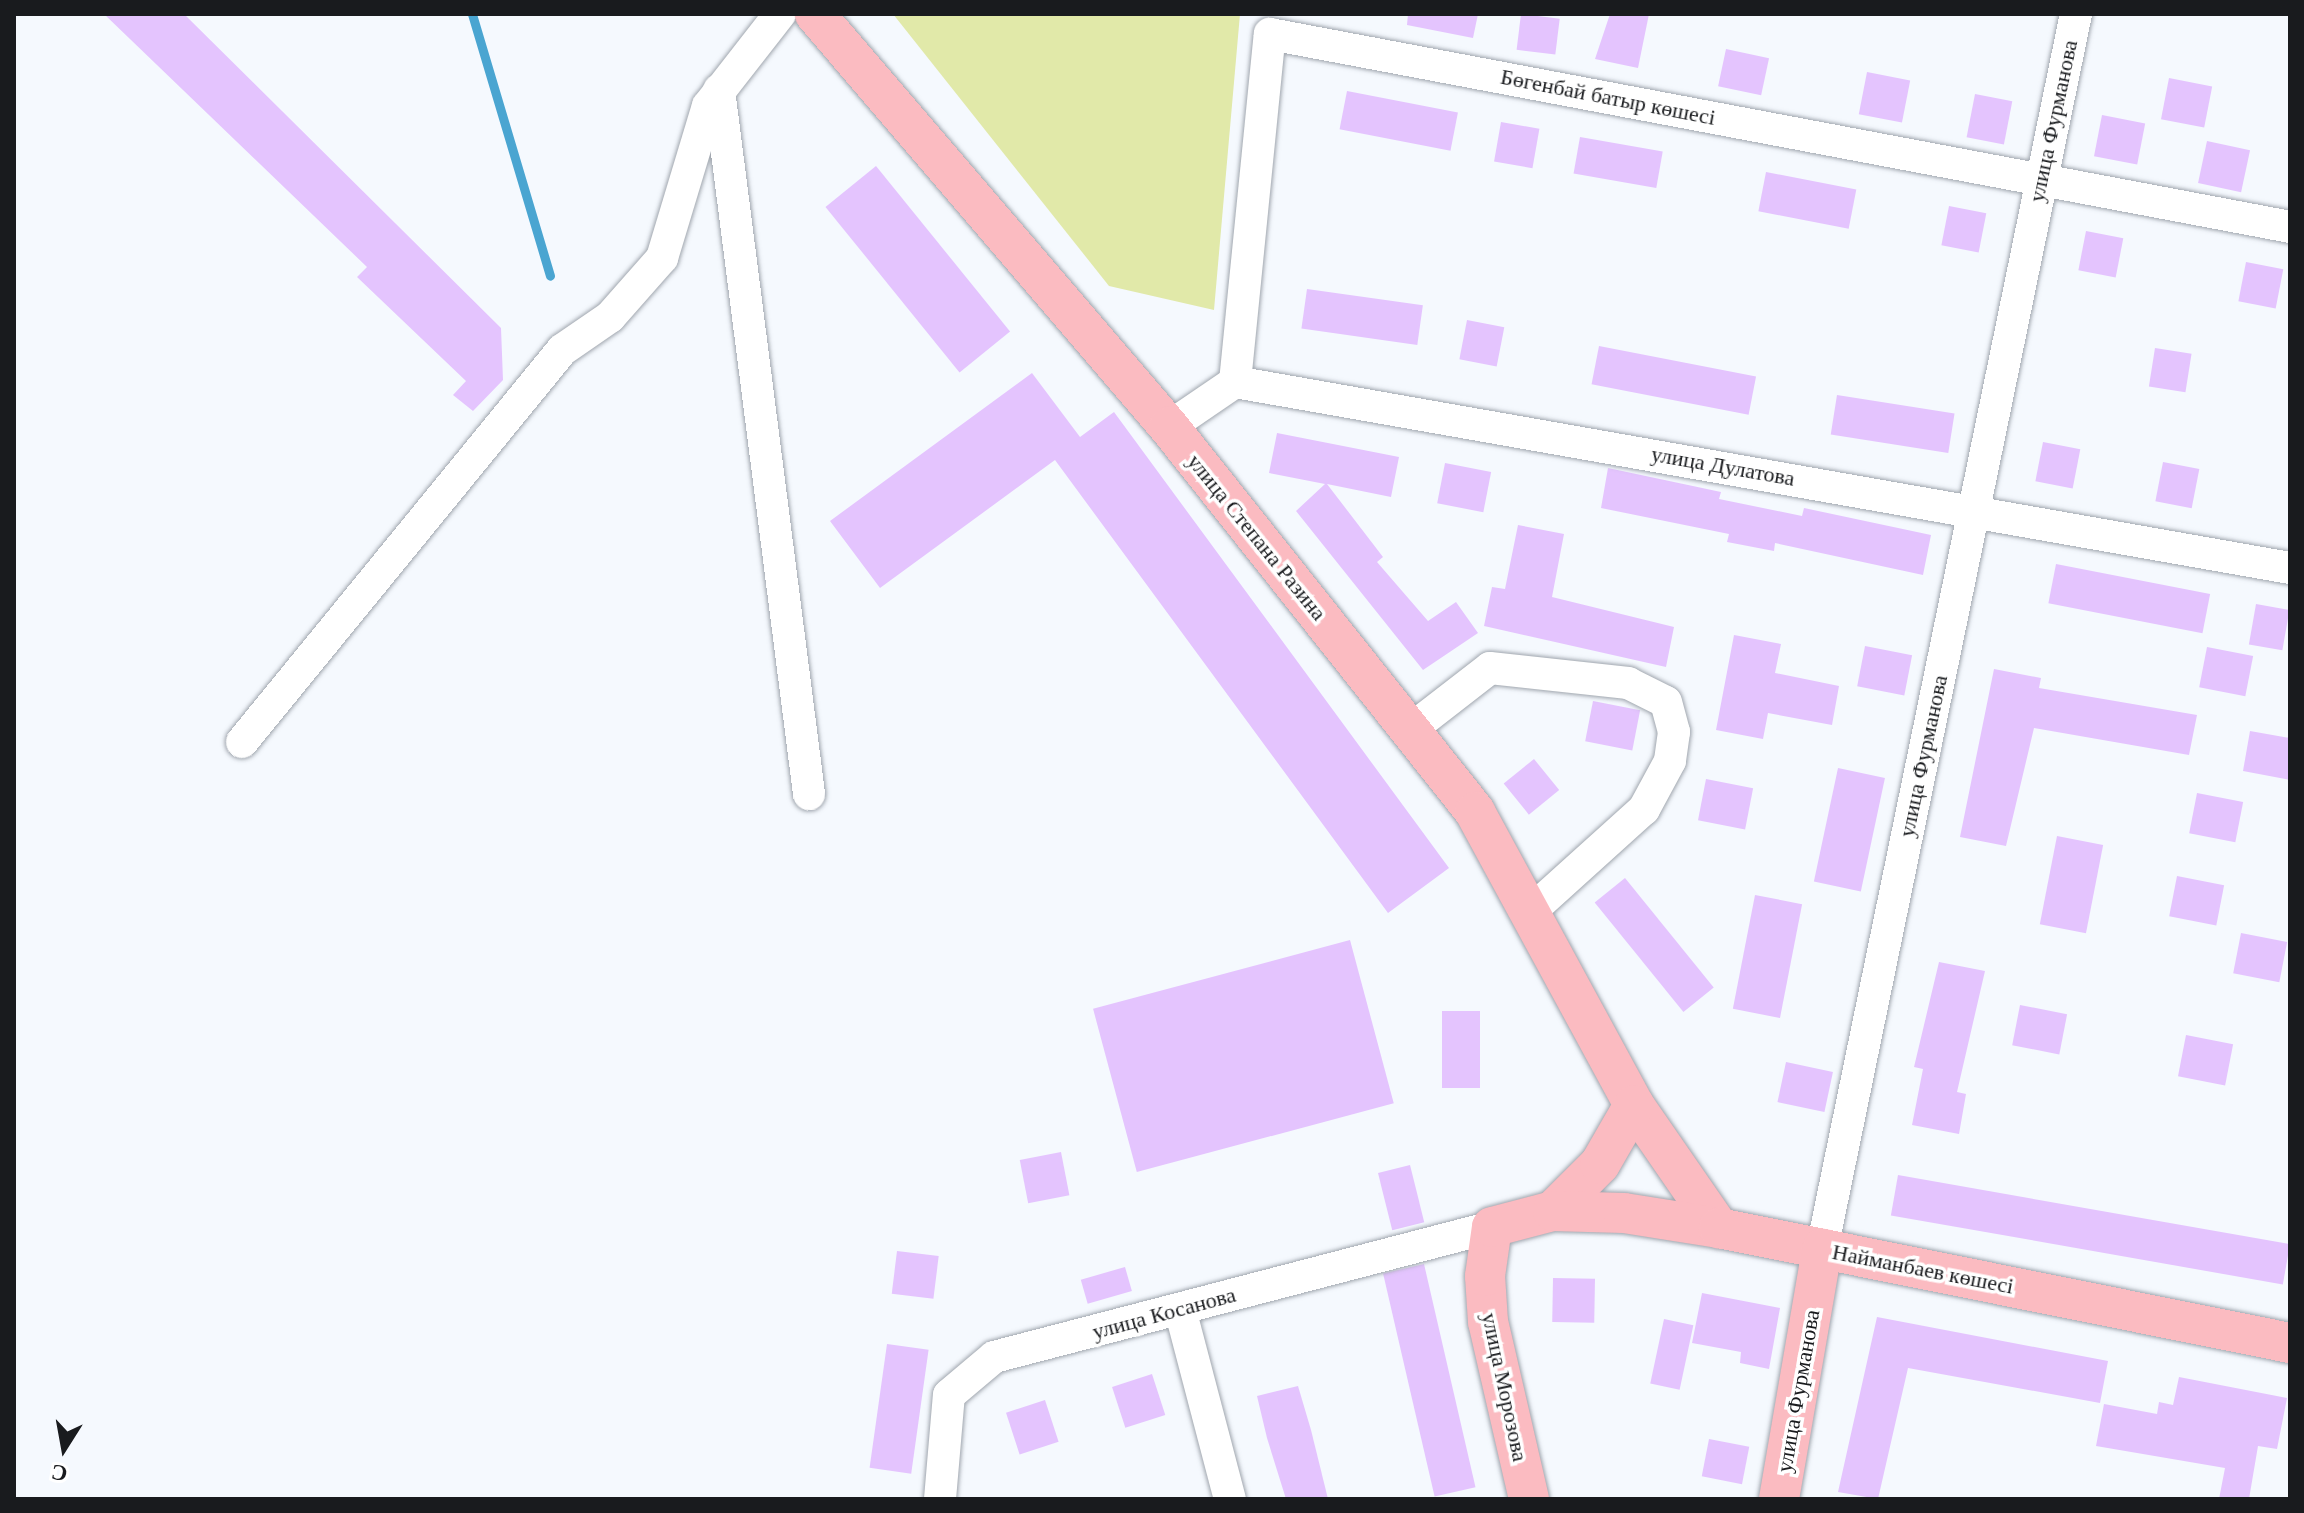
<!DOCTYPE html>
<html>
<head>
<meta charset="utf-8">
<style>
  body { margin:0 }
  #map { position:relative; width:2304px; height:1513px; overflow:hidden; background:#f5f9fe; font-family:Georgia,serif }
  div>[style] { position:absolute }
  .green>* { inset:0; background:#e1e9a9 }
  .stream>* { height:9px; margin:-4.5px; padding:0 4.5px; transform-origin:4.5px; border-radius:4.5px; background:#4aa5d1 }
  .building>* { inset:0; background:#e4c4fe; transform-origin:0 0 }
  .roads { filter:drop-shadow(0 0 2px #a0a6ae) drop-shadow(0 0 2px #a0a6ae) }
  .minor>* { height:32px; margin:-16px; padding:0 16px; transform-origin:16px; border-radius:16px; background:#fff }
  .major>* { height:40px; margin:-20px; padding:0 20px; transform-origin:20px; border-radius:20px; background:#fbbbc1 }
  span { translate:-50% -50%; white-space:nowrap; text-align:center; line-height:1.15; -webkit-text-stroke:7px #fff; paint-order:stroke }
  .street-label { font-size:22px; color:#191b1e }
  .frame { position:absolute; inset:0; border:16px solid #191b1e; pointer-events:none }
  .north { position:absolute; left:24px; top:1409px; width:80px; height:80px; -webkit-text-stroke:6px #fff; paint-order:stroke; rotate:191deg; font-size:22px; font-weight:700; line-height:32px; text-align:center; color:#191b1e }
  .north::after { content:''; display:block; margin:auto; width:28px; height:36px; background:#191b1e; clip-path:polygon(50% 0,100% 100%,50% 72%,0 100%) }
</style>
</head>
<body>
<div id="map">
  <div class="green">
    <i style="clip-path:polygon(893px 14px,1240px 14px,1214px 310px,1109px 286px)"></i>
  </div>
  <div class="stream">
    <i style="left:472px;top:14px;width:273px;rotate:73.4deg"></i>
  </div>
  <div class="building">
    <i style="clip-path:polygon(104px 14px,184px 14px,501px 328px,503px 380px,473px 411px,453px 395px,466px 381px,357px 277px,367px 267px)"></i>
    <i style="clip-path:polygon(1408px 14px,1478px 14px,1473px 38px,1407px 25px)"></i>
    <i style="left:1521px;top:14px;width:39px;height:36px;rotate:7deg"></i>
    <i style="clip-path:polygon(1610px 14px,1649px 14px,1638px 68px,1595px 59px)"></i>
    <i style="left:1726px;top:49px;width:44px;height:38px;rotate:12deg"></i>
    <i style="left:1867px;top:72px;width:44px;height:43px;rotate:11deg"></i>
    <i style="left:2169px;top:78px;width:44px;height:42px;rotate:11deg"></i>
    <i style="left:1347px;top:91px;width:113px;height:39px;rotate:11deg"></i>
    <i style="left:1975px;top:94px;width:38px;height:44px;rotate:11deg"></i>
    <i style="left:2102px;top:115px;width:44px;height:42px;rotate:11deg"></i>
    <i style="left:1501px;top:122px;width:39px;height:40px;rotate:10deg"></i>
    <i style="left:1580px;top:137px;width:84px;height:37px;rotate:10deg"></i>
    <i style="left:2207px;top:141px;width:44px;height:43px;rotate:12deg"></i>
    <i style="left:876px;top:166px;width:213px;height:65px;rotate:51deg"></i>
    <i style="left:1766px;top:172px;width:92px;height:40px;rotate:11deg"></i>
    <i style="left:1949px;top:206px;width:38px;height:40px;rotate:11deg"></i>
    <i style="left:2086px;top:231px;width:38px;height:40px;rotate:11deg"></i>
    <i style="left:2246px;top:262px;width:38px;height:40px;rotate:11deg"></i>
    <i style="left:1307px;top:289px;width:117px;height:40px;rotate:8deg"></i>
    <i style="left:1467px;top:320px;width:38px;height:40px;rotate:11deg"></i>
    <i style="left:1599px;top:346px;width:160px;height:39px;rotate:11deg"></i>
    <i style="left:2155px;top:348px;width:37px;height:39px;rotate:9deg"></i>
    <i style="clip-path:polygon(1032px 373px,1080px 437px,1114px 412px,1449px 868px,1388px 913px,1055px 460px,880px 588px,830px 521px)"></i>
    <i style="left:1837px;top:395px;width:119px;height:40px;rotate:9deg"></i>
    <i style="clip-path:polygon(1277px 433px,1399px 457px,1391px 497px,1327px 484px,1383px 557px,1377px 562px,1428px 621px,1456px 602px,1478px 633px,1423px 670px,1296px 511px,1325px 484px,1269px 473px)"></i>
    <i style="left:2043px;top:442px;width:38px;height:40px;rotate:11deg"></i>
    <i style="left:2163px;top:462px;width:37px;height:40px;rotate:11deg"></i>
    <i style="left:1445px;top:463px;width:47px;height:41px;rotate:11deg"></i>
    <i style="clip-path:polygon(1608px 468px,1721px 492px,1719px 499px,1802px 516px,1804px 508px,1931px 535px,1923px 575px,1775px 543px,1774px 551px,1727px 542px,1729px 534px,1601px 508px)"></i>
    <i style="clip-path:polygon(1518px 525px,1564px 534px,1552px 597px,1674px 627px,1666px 667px,1484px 626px,1492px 587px,1505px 589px)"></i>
    <i style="left:2056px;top:564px;width:157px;height:40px;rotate:11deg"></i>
    <i style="left:2256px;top:604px;width:34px;height:41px;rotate:10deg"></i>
    <i style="clip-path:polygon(1734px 635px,1781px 644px,1775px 673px,1839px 686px,1832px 725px,1768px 713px,1763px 739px,1716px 730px)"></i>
    <i style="left:1865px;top:646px;width:48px;height:41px;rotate:11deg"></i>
    <i style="left:2207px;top:647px;width:47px;height:41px;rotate:11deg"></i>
    <i style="clip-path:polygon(1994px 669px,2041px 678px,2039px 688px,2197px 715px,2189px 755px,2034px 728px,2006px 846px,1960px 837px)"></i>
    <i style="left:1593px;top:701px;width:48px;height:41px;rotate:11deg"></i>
    <i style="clip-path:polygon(2250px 731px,2290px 738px,2290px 780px,2243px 771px)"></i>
    <i style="left:1534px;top:759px;width:40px;height:39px;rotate:51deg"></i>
    <i style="left:1838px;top:768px;width:48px;height:116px;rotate:12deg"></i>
    <i style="left:1706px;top:779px;width:48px;height:42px;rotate:11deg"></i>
    <i style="left:2197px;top:793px;width:47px;height:41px;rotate:11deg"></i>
    <i style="left:2057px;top:836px;width:47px;height:90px;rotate:11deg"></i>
    <i style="left:2177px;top:876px;width:48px;height:41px;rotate:11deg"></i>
    <i style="left:1625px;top:878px;width:141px;height:39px;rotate:51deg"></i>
    <i style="left:1755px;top:895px;width:48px;height:116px;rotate:11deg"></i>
    <i style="left:2241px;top:933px;width:47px;height:41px;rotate:11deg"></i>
    <i style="left:1350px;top:940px;width:169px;height:266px;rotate:75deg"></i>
    <i style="clip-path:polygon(1939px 962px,1985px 971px,1957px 1092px,1966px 1094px,1959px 1134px,1912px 1125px,1923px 1069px,1914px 1067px)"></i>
    <i style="left:2020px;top:1005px;width:48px;height:41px;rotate:11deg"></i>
    <i style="left:1442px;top:1011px;width:38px;height:77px"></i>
    <i style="left:2186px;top:1035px;width:48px;height:42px;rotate:11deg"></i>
    <i style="left:1786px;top:1062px;width:48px;height:41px;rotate:12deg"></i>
    <i style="left:1061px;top:1152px;width:44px;height:42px;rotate:79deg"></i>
    <i style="left:1410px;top:1165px;width:59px;height:33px;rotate:76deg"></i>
    <i style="left:1898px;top:1175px;width:398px;height:41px;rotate:10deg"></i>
    <i style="left:897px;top:1251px;width:42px;height:43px;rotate:7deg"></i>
    <i style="left:1424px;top:1264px;width:229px;height:42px;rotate:77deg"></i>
    <i style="left:1125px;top:1267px;width:25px;height:46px;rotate:74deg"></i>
    <i style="left:1553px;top:1278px;width:42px;height:44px;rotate:1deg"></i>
    <i style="clip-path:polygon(1702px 1293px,1780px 1308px,1769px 1369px,1740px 1363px,1741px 1352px,1692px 1343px)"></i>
    <i style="clip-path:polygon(1877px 1317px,2108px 1361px,2100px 1403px,1908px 1368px,1878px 1499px,1838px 1492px)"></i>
    <i style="left:1664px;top:1319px;width:30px;height:66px;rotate:12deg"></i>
    <i style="left:887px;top:1344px;width:42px;height:125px;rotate:8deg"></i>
    <i style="left:1152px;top:1374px;width:43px;height:42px;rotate:72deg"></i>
    <i style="clip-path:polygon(2179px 1377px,2287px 1398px,2277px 1449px,2258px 1446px,2249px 1499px,2219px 1499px,2225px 1468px,2096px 1446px,2104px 1404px,2157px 1414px,2159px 1402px,2173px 1405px)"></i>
    <i style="clip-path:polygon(1298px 1386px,1311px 1430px,1328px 1499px,1286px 1499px,1267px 1438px,1257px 1396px)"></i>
    <i style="left:1045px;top:1400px;width:44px;height:41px;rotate:72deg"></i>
    <i style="left:1709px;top:1439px;width:41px;height:38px;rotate:11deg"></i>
  </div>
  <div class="roads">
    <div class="minor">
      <i style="left:719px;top:90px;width:710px;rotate:82.71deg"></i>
      <i style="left:1235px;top:382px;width:350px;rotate:-84.3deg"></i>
      <i style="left:1270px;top:34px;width:1038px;rotate:10.71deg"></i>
      <i style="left:1169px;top:427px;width:80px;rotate:-34.3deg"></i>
      <i style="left:1235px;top:382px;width:1071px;rotate:10deg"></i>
      <i style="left:1410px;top:730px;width:101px;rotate:-37.8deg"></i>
      <i style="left:1490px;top:668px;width:139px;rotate:6.2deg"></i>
      <i style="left:1628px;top:683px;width:42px;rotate:26.6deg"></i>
      <i style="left:1666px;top:702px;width:31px;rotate:75deg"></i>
      <i style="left:1674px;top:732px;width:29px;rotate:98deg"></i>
      <i style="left:1670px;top:761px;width:55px;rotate:118.4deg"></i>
      <i style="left:1644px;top:809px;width:154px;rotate:137.9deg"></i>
      <i style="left:242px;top:742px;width:506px;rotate:-50.77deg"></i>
      <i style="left:562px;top:350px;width:58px;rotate:-34.5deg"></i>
      <i style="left:610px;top:317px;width:79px;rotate:-48.6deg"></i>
      <i style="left:662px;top:258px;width:159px;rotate:-73.2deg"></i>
      <i style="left:708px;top:106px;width:117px;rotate:-52deg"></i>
      <i style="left:1822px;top:1249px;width:1261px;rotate:-78.38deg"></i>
      <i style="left:1180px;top:1309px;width:196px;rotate:75.3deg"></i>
      <i style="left:940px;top:1499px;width:104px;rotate:-85.1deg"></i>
      <i style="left:949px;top:1395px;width:59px;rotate:-40.2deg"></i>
      <i style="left:994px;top:1357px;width:515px;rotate:-14.63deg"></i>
    </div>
    <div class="major">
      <i style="left:815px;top:14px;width:544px;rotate:49.4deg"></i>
      <i style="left:1169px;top:427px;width:492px;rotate:51.5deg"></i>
      <i style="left:1475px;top:812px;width:333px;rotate:61.5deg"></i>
      <i style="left:1634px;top:1105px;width:150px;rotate:55.4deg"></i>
      <i style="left:1553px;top:1211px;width:66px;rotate:-45deg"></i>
      <i style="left:1600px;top:1164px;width:68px;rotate:-60deg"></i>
      <i style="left:1529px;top:1499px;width:182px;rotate:-103deg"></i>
      <i style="left:1488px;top:1322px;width:46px;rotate:-93.7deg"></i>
      <i style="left:1485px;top:1276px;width:49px;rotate:-81.9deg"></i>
      <i style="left:1492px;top:1227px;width:63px;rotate:-14.7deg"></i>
      <i style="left:1553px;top:1211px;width:71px;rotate:1.6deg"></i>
      <i style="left:1624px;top:1213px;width:96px;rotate:9deg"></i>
      <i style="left:1719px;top:1228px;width:582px;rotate:11.39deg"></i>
      <i style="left:1779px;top:1499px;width:254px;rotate:-80.2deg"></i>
    </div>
  </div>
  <div class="street-label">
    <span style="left:1608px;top:97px;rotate:11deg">Бөгенбай батыр көшесі</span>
    <span style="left:2053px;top:121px;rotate:-78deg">улица Фурманова</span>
    <span style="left:1723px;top:466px;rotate:10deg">улица Дулатова</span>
    <span style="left:1257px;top:537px;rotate:51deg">улица Степана Разина</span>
    <span style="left:1923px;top:756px;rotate:-78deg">улица Фурманова</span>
    <span style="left:1923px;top:1269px;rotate:11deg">Найманбаев көшесі</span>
    <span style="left:1164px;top:1313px;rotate:-15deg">улица Косанова</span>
    <span style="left:1505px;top:1387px;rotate:78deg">улица Морозова</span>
    <span style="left:1798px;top:1391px;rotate:-80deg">улица Фурманова</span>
  </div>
  <div class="frame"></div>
  <div class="north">С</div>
</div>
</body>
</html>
